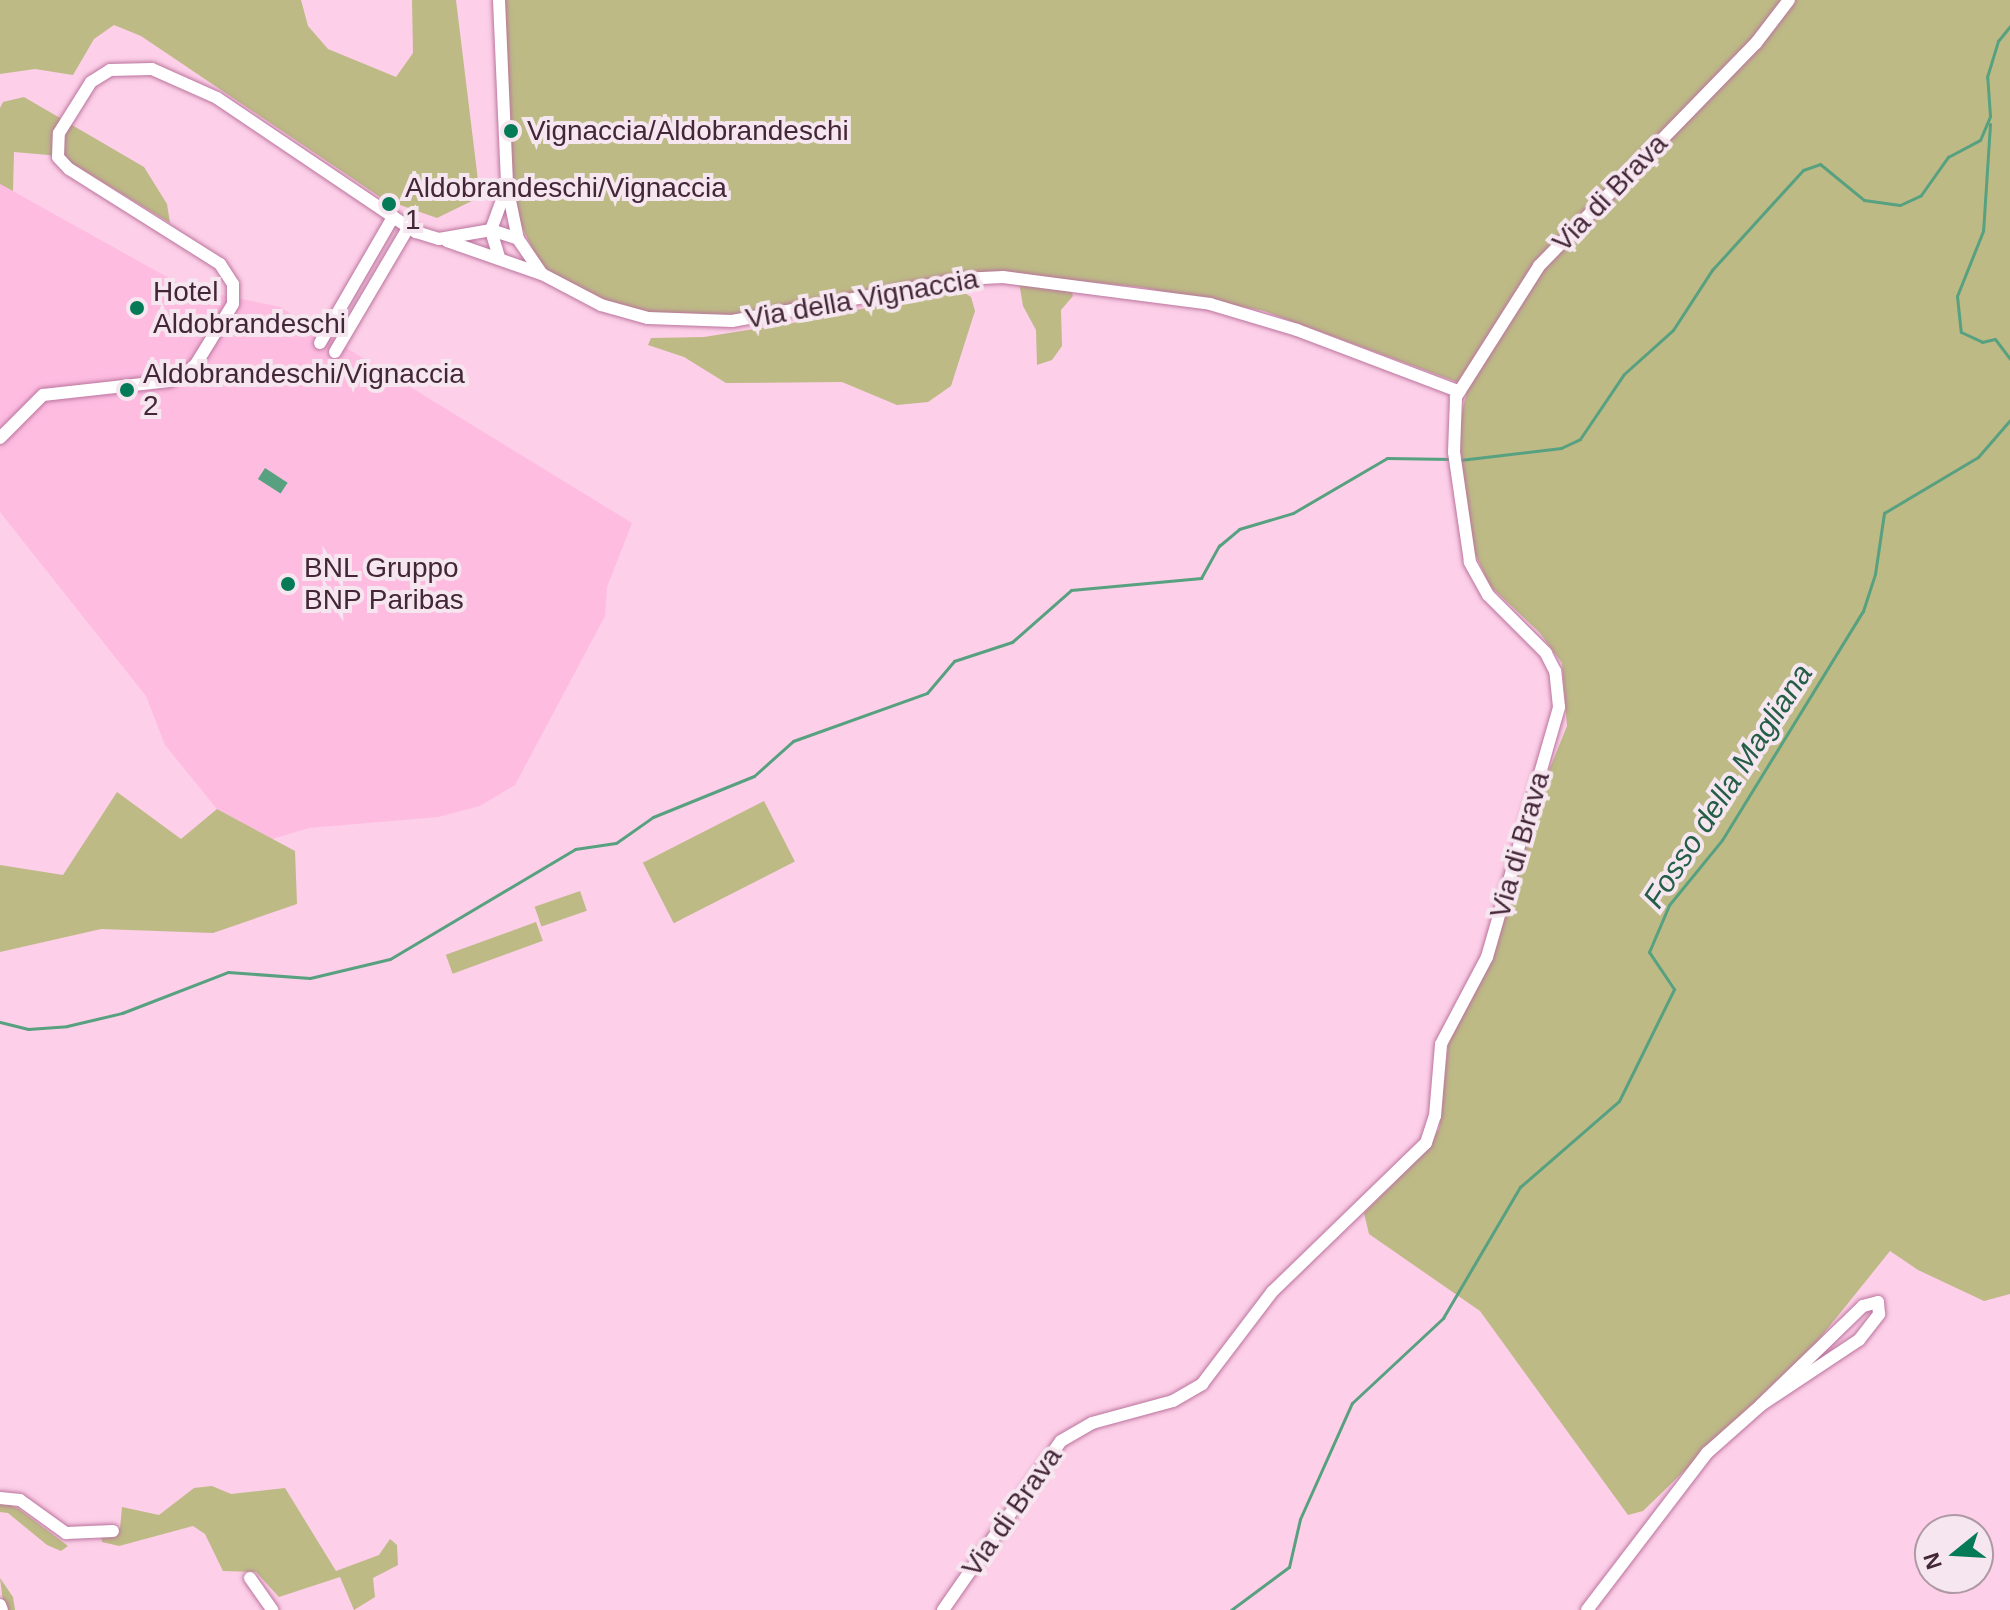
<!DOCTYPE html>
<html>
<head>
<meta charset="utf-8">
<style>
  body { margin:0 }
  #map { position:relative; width:2010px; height:1610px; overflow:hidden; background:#fdcfe8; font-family:Helvetica,sans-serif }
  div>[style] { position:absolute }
  .built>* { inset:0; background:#febce1 }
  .green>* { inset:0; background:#bdba86; transform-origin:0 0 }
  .water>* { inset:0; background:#57a181; transform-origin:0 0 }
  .stream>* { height:3px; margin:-1.5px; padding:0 1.5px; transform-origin:1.5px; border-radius:1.5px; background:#57a181 }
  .roads { filter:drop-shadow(0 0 2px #ba749d) drop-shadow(0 0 2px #ba749d) }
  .minor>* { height:12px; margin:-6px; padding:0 6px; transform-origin:6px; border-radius:6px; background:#fff }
  .dots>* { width:22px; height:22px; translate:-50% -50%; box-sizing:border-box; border:4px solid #f6e6ef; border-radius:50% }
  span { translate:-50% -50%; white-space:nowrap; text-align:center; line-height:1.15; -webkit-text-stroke:8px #f6e6ef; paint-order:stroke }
  .poi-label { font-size:28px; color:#432637 }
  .left { translate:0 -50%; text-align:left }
  .street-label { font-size:28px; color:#432637 }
  .water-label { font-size:30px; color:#245e47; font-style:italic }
  .north { position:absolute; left:1914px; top:1514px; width:80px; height:80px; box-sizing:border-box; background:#f6e6ef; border:2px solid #ae99a5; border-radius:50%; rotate:252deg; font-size:22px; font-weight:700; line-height:32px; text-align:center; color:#432637 }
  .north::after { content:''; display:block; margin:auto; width:28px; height:36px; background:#047a57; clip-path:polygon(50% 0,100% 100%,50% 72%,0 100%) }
</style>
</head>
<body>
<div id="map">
  <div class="built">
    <i style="clip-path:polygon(0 184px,185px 287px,280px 307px,632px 523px,607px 587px,605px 616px,515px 785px,480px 806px,438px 817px,309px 828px,272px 839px,217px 809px,165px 745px,146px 696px,0 512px)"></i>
  </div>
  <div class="green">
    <i style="clip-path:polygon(0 0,301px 0,308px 26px,328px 49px,396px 77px,413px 53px,412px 0,456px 0,480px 197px,437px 218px,383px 199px,141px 36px,114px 25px,94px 39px,73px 75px,35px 69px,0 74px)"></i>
    <i style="clip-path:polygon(504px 0,2010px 0,2010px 1294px,1984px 1301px,1918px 1270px,1890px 1251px,1816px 1343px,1643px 1511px,1628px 1515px,1480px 1311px,1369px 1234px,1364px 1213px,1419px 1158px,1439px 1129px,1449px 1036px,1494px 953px,1524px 832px,1567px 726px,1562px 663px,1539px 632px,1490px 586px,1473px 549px,1458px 430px,1468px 386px,1264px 311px,1140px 287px,982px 272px,749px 314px,692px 317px,618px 311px,541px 267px,514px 210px)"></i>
    <i style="clip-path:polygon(24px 97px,144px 167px,167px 204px,170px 223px,60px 156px,14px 152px,13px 191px,0 184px,0 108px,3px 102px)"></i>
    <i style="clip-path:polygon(1019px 282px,1070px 288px,1073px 296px,1061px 310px,1062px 346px,1052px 360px,1037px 365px,1036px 330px,1023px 306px)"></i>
    <i style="clip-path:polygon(959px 289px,971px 297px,975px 311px,951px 386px,928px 402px,897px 405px,842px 382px,726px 383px,684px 357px,648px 345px,651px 338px,704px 337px,793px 323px)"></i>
    <i style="clip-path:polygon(117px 792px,181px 839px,217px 809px,295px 851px,297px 904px,213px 933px,101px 929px,0 952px,0 865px,63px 875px)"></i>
    <i style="left:764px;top:801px;width:68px;height:136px;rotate:63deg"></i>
    <i style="left:580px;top:891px;width:21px;height:48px;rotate:71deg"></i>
    <i style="left:536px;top:922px;width:20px;height:96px;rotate:70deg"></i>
    <i style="clip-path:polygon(212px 1486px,231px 1494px,285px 1488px,336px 1571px,379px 1555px,390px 1539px,397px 1545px,398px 1565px,373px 1578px,375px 1597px,354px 1610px,340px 1577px,279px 1597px,256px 1572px,223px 1571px,205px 1534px,193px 1526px,119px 1546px,102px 1542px,101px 1536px,120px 1528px,122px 1507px,159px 1515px,194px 1488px)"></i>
    <i style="clip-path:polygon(0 1500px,19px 1509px,68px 1546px,61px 1551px,47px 1545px,8px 1513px,0 1512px)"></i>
    <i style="clip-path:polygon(0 1578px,13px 1597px,15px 1610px,4px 1610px)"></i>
  </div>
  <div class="water">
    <i style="left:265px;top:468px;width:27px;height:13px;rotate:33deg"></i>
  </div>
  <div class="stream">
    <i style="left:1990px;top:116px;width:39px;rotate:-94deg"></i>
    <i style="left:1987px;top:77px;width:38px;rotate:-73deg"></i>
    <i style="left:1998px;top:41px;width:19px;rotate:-51deg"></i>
    <i style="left:1990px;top:124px;width:107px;rotate:93.7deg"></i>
    <i style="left:1983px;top:231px;width:70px;rotate:111.8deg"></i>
    <i style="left:1957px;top:296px;width:36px;rotate:84deg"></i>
    <i style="left:1961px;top:332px;width:23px;rotate:25deg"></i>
    <i style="left:1982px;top:342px;width:13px;rotate:-13deg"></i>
    <i style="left:1995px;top:339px;width:25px;rotate:53deg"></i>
    <i style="left:1460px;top:460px;width:102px;rotate:-6.8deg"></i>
    <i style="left:1561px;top:448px;width:21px;rotate:-25deg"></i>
    <i style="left:1580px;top:439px;width:78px;rotate:-55.9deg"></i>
    <i style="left:1624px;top:374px;width:66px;rotate:-41.9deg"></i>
    <i style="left:1673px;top:330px;width:72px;rotate:-57deg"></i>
    <i style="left:1712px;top:270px;width:135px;rotate:-47.7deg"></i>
    <i style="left:1803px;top:170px;width:18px;rotate:-19deg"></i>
    <i style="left:1820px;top:164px;width:57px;rotate:39.3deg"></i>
    <i style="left:1864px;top:200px;width:36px;rotate:8deg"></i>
    <i style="left:1900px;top:205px;width:23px;rotate:-25deg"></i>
    <i style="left:1921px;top:195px;width:47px;rotate:-54.6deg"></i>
    <i style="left:1948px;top:157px;width:36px;rotate:-28deg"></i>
    <i style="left:1980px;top:140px;width:26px;rotate:-67deg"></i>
    <i style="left:0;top:1022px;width:29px;rotate:14deg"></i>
    <i style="left:28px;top:1029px;width:39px;rotate:-4deg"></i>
    <i style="left:67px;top:1026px;width:57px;rotate:-13.3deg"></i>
    <i style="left:122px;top:1013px;width:114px;rotate:-21.1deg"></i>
    <i style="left:228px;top:972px;width:82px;rotate:4.2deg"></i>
    <i style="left:310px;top:978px;width:82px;rotate:-13.4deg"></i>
    <i style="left:390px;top:959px;width:215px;rotate:-30.7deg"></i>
    <i style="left:575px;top:849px;width:41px;rotate:-8.3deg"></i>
    <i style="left:616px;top:843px;width:45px;rotate:-35.1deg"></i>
    <i style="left:653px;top:817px;width:109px;rotate:-22.1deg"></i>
    <i style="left:754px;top:776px;width:52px;rotate:-41.9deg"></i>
    <i style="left:793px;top:741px;width:142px;rotate:-19.7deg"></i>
    <i style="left:927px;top:693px;width:42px;rotate:-49.8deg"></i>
    <i style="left:954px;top:661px;width:61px;rotate:-18.1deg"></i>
    <i style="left:1012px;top:642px;width:79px;rotate:-41.4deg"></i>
    <i style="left:1071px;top:590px;width:131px;rotate:-5.3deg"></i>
    <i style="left:1201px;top:578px;width:37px;rotate:-61deg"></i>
    <i style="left:1219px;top:546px;width:26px;rotate:-40deg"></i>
    <i style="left:1239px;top:529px;width:56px;rotate:-16.5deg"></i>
    <i style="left:1293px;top:513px;width:109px;rotate:-30.3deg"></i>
    <i style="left:1387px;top:458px;width:65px;rotate:0.9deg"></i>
    <i style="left:1231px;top:1610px;width:72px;rotate:-36.6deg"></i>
    <i style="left:1289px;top:1567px;width:49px;rotate:-77.1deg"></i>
    <i style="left:1300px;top:1519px;width:127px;rotate:-65.9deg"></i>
    <i style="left:1352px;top:1403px;width:125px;rotate:-43deg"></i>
    <i style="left:1443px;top:1318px;width:152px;rotate:-59.6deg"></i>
    <i style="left:1520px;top:1187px;width:131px;rotate:-41deg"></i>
    <i style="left:1619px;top:1101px;width:125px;rotate:-63.8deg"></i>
    <i style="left:1674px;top:989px;width:45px;rotate:-124deg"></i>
    <i style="left:1649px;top:952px;width:51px;rotate:-66.9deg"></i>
    <i style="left:1669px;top:905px;width:84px;rotate:-50.8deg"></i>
    <i style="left:1722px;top:840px;width:269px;rotate:-58.4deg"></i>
    <i style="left:1863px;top:611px;width:39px;rotate:-72deg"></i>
    <i style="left:1875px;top:574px;width:62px;rotate:-81.6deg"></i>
    <i style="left:1884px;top:513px;width:109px;rotate:-30.8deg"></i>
    <i style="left:1978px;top:457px;width:49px;rotate:-49.1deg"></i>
  </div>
  <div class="roads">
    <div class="minor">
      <i style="left:499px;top:0;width:186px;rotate:87.5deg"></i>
      <i style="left:507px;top:186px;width:54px;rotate:78.3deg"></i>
      <i style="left:518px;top:239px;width:42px;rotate:55.6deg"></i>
      <i style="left:542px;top:274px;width:67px;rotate:27.7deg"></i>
      <i style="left:601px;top:305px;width:49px;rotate:15.5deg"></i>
      <i style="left:648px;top:318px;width:84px;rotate:2deg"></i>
      <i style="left:732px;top:321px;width:234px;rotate:-10.3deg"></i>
      <i style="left:962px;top:279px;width:41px;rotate:-2.8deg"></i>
      <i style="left:1003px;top:277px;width:209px;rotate:7.4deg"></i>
      <i style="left:1210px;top:304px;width:91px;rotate:16.6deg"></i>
      <i style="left:1297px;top:330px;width:172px;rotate:20.8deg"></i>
      <i style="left:447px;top:241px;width:101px;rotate:19.2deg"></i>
      <i style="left:499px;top:257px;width:28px;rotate:-107deg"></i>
      <i style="left:491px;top:230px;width:44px;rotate:-69.9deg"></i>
      <i style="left:320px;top:343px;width:146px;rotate:-59.9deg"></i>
      <i style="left:335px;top:352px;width:144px;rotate:-59.5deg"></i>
      <i style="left:0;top:438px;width:61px;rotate:-45deg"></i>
      <i style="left:43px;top:395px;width:127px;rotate:-6.3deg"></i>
      <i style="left:169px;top:381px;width:17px;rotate:-24deg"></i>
      <i style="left:185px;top:374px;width:15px;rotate:-42deg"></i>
      <i style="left:196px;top:364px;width:70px;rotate:-58.3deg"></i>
      <i style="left:233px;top:304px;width:20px;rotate:-90deg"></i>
      <i style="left:233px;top:284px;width:24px;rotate:-123deg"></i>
      <i style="left:220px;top:264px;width:178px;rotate:-147.8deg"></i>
      <i style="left:69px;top:169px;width:16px;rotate:-133deg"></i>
      <i style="left:58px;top:157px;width:24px;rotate:-88deg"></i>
      <i style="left:59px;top:133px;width:60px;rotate:-57.9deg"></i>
      <i style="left:91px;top:82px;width:22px;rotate:-32deg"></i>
      <i style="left:110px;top:70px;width:42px;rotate:-1.4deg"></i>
      <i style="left:152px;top:69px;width:71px;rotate:24deg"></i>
      <i style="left:217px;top:98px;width:240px;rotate:34deg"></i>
      <i style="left:416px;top:232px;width:24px;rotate:17deg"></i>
      <i style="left:439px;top:239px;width:53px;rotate:-9.8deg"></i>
      <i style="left:491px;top:230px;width:28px;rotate:18deg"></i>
      <i style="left:0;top:1498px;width:20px;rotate:6deg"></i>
      <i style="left:20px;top:1500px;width:57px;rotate:35.7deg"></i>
      <i style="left:66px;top:1533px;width:47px;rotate:-2.4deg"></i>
      <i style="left:250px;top:1578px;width:39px;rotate:55deg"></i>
      <i style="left:0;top:1605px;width:5px;rotate:68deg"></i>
      <i style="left:943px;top:1610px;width:206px;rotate:-55.1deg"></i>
      <i style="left:1061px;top:1441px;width:36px;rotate:-30deg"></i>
      <i style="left:1092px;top:1423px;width:84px;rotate:-15.2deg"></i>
      <i style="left:1173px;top:1401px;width:34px;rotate:-30deg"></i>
      <i style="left:1202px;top:1384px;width:116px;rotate:-52.7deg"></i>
      <i style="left:1272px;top:1292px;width:214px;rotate:-44.1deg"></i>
      <i style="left:1426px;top:1143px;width:28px;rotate:-72deg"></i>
      <i style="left:1435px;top:1116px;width:72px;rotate:-85.2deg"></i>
      <i style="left:1441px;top:1044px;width:98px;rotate:-62.1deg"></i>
      <i style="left:1487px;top:957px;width:260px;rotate:-73.9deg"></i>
      <i style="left:1559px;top:707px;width:36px;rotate:-96deg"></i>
      <i style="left:1555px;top:671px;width:20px;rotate:-117deg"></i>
      <i style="left:1546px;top:653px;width:82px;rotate:-135deg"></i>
      <i style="left:1488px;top:595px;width:38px;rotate:-119deg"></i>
      <i style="left:1470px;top:562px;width:111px;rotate:-98.3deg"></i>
      <i style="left:1454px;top:452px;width:55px;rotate:-87.9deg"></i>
      <i style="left:1456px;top:397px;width:155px;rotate:-57.6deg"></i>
      <i style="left:1539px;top:266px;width:311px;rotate:-45.8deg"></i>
      <i style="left:1756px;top:43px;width:54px;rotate:-52.5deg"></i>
      <i style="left:1587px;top:1610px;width:198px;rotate:-52.6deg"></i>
      <i style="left:1707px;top:1453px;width:72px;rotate:-41.6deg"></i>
      <i style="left:1761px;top:1405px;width:118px;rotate:-33.6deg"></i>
      <i style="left:1859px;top:1340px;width:33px;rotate:-52deg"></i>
      <i style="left:1879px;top:1314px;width:12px;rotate:-95deg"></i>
      <i style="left:1878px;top:1302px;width:16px;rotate:165deg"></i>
      <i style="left:1863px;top:1306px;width:142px;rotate:135.9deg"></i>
    </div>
  </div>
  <div class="dots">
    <i style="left:511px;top:131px;background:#047a57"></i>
    <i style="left:389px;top:204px;background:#047a57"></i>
    <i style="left:137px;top:308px;background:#047a57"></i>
    <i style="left:127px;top:390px;background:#047a57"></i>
    <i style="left:288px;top:584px;background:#047a57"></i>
  </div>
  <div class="poi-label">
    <span class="left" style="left:527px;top:131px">Vignaccia/Aldobrandeschi</span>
    <span class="left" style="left:405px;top:204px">Aldobrandeschi/Vignaccia<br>1</span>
    <span class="left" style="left:153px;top:308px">Hotel<br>Aldobrandeschi</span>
    <span class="left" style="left:143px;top:390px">Aldobrandeschi/Vignaccia<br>2</span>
    <span class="left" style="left:304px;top:584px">BNL Gruppo<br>BNP Paribas</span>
  </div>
  <div class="street-label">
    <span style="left:1610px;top:193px;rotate:-46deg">Via di Brava</span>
    <span style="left:862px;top:299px;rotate:-10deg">Via della Vignaccia</span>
    <span style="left:1520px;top:845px;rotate:-74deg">Via di Brava</span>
    <span style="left:1012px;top:1512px;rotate:-55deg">Via di Brava</span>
  </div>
  <div class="water-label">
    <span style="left:1728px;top:786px;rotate:-57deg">Fosso della Magliana</span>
  </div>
  <div class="north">N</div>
</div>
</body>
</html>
